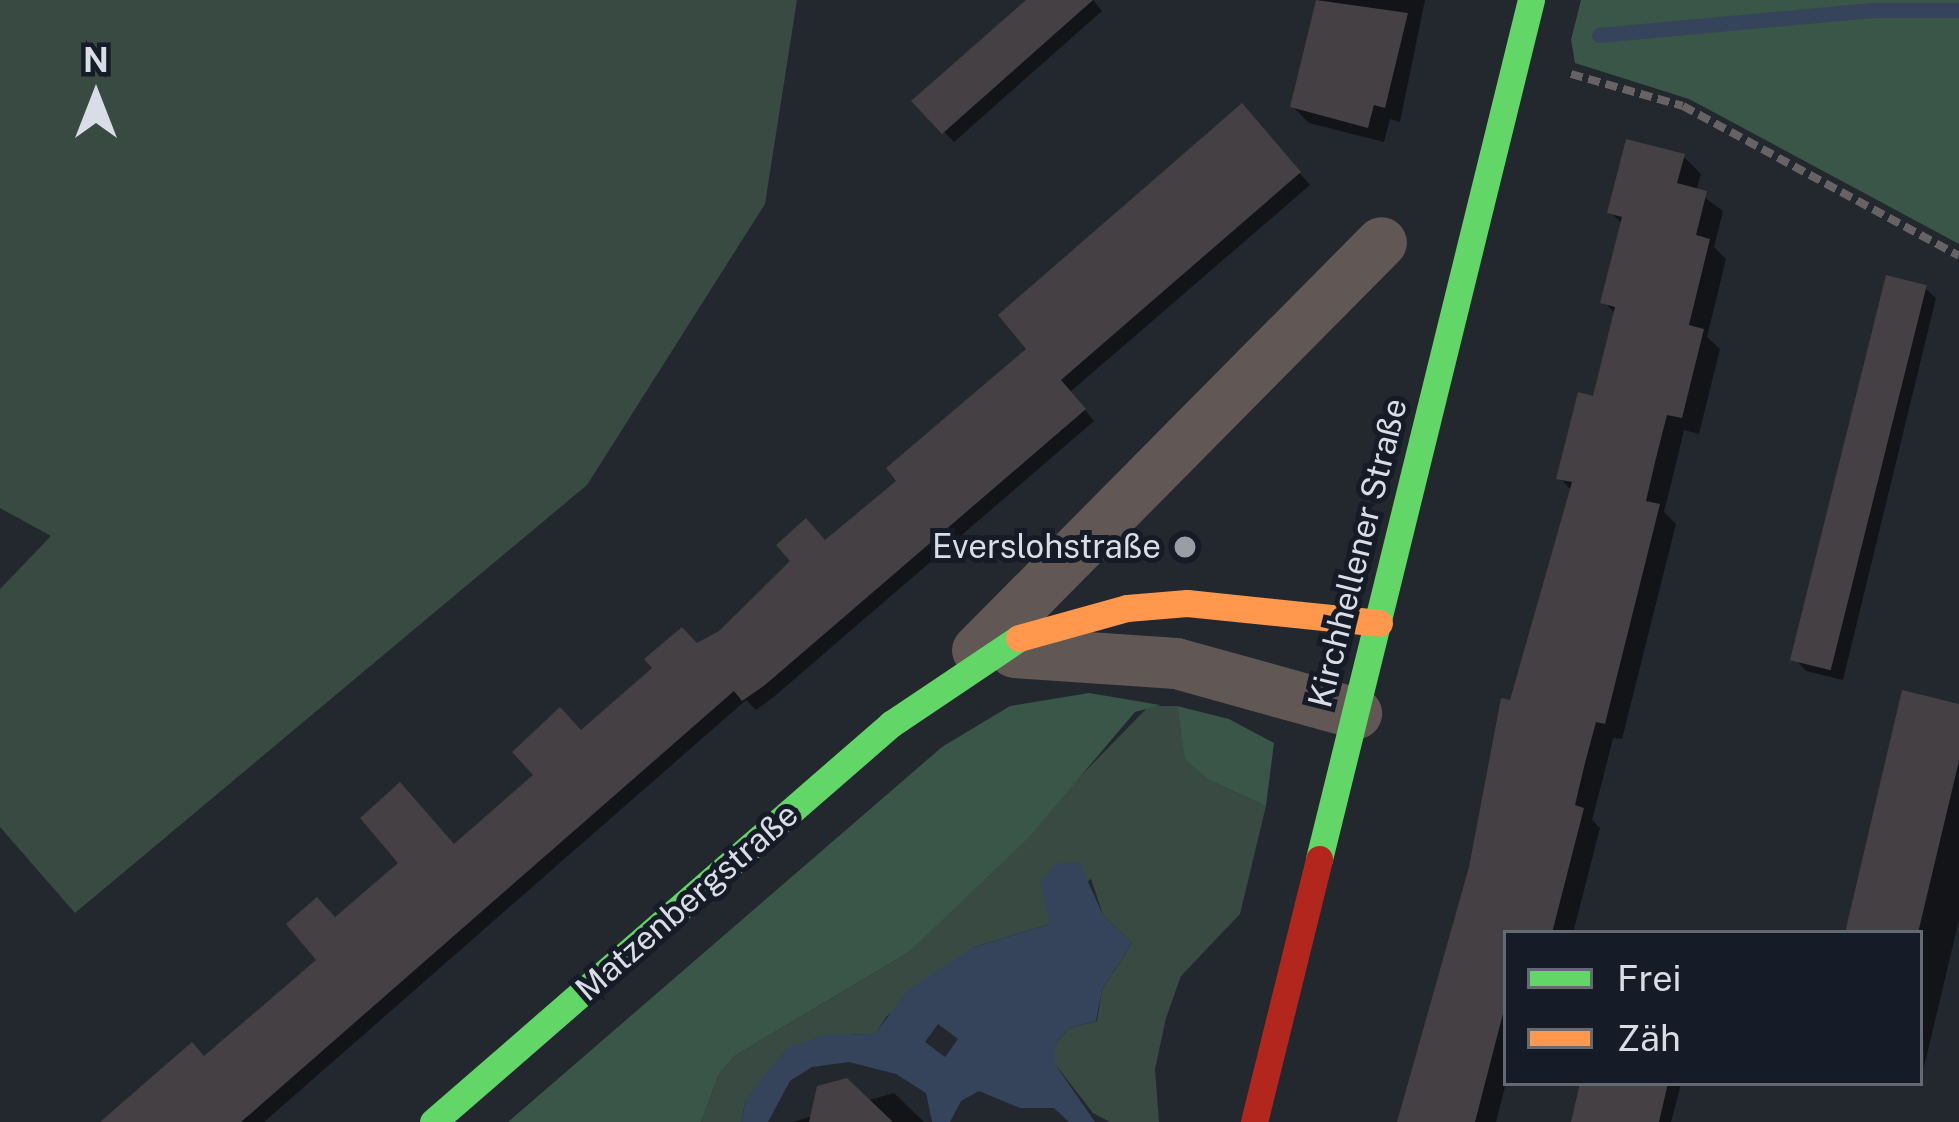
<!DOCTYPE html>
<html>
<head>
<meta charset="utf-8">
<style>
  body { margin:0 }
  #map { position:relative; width:1959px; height:1122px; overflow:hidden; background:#23272e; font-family:"Public Sans",sans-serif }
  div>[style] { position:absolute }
  .green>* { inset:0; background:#384a42 }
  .forest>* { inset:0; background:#395649 }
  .water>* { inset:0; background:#35435b }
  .shadow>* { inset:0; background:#0007 }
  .stream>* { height:15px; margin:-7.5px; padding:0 7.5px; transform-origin:7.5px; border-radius:7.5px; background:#35435b }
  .building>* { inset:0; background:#444044; transform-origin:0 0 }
  .path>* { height:8px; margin-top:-4px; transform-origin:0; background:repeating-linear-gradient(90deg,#676263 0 12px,transparent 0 18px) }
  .street>* { height:51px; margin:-25.5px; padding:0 25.5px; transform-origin:25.5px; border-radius:25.5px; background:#615755 }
  .fast>* { height:27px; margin:-13.5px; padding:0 13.5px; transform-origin:13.5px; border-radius:13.5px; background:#63d668 }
  .slow>* { height:27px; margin:-13.5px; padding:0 13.5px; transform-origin:13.5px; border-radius:13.5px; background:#ff974d }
  .jam>* { height:27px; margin:-13.5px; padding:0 13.5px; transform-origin:13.5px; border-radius:13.5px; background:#b3261e }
  .dots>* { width:33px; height:33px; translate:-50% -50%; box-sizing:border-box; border:6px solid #151c28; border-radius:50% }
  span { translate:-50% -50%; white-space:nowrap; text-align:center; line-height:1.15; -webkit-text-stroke:10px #151c28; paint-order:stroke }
  .poi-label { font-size:33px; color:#d9dee6 }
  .right { translate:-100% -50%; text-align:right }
  .street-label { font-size:33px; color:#d9dee6 }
  .legend { position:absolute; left:1503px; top:930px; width:420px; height:156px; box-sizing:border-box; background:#151c28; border:3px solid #636a74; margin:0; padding:15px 21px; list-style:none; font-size:36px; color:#d9dee6 }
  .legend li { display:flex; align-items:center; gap:24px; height:60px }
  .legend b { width:60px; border:3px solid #636a74 }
  .north { position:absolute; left:36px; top:36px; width:120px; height:120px; -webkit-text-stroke:9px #151c28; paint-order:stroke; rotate:0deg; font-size:33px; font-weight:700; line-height:48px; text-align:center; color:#d9dee6 }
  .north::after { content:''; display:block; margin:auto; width:42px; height:54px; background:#d9dee6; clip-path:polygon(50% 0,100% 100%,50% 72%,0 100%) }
</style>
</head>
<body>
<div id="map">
  <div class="green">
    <i style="clip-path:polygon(0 0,797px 0,765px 204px,587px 485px,75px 913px,0 827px,0 589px,51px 536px,0 508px)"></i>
    <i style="clip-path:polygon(1149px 706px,1177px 706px,1181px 731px,1209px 780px,1266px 806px,1240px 914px,1181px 976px,1166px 1018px,1155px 1069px,1159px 1122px,1110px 1122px,1093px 1113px,1055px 1064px,1055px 1045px,1069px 1028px,1097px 1021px,1102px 990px,1132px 943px,1103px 915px,1091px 879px,1050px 907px,1050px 924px,974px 947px,886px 1017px,875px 1035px,854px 1034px,746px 1099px,741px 1122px,701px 1122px,719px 1074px,736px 1055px,909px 952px)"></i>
  </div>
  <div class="forest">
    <i style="clip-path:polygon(1581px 0,1959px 0,1959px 244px,1689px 99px,1575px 63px,1571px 40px)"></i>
    <i style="clip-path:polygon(1089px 693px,1160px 705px,1135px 712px,1029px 837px,909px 952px,736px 1055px,719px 1074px,701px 1122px,508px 1122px,942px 747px,1010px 706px)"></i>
    <i style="clip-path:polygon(1177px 706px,1229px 719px,1274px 743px,1266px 806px,1209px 780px,1185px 759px)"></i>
  </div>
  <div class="water">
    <i style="clip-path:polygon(evenodd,1079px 862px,1103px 915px,1132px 943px,1102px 990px,1096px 1021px,1069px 1028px,1055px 1045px,1055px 1064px,1095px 1122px,1069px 1122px,1054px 1108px,1020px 1108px,979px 1091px,961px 1101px,950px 1122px,932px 1122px,926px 1093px,896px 1074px,849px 1062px,812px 1067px,790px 1081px,768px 1122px,741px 1122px,746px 1099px,786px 1049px,823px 1035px,875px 1034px,907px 991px,974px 947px,1050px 924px,1040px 883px,1055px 864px,1079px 862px,938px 1024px,958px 1039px,945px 1057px,925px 1042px,938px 1024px)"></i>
  </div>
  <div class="shadow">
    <i style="clip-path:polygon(1030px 0,1093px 0,1102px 11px,954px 142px,915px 101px)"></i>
    <i style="clip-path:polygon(1318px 0,1425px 0,1400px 122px,1390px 119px,1384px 142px,1309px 123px,1293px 107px)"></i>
    <i style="clip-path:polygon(1252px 118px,1310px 185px,1070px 392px,1094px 421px,776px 695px,756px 710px,746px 700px,264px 1122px,110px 1122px,205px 1059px,320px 960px,335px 920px,455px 847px,582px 734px,721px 634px,901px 481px)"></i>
    <i style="clip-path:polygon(1683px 156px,1701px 174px,1696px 191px,1723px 211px,1714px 247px,1726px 259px,1707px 337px,1720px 349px,1699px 434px,1684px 430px,1673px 476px,1664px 512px,1676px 524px,1622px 739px,1613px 738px,1602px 782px,1592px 820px,1600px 828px,1573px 933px,1506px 933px,1506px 1083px,1496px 1122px,1400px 1122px,1572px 491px,1560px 478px,1595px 399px,1616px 314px,1604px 302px,1623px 224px,1610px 212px)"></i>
    <i style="clip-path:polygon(1925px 288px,1936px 298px,1843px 680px,1806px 671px,1796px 660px)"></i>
    <i style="clip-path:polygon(1959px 707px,1959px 920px,1924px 1067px,1920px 933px,1848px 933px)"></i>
    <i style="clip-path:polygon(1583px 1083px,1679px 1083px,1681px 1084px,1671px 1122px,1590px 1122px)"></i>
    <i style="clip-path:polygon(894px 1093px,924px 1122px,793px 1122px,813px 1116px)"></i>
  </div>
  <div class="stream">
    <i style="left:1599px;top:35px;width:275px;rotate:-5.2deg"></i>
    <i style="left:1873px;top:10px;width:86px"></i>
  </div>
  <div class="building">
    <i style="clip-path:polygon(1026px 0,1093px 0,942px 134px,911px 101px)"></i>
    <i style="clip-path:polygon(1316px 0,1408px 13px,1385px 108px,1374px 105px,1368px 128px,1290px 107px)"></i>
    <i style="clip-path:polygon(1242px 103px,1301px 172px,1061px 380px,1086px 409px,765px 685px,742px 701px,734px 691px,241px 1122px,100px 1122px,192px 1042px,204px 1056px,316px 960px,286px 924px,317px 897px,335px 917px,398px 863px,360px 818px,400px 782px,454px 844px,533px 775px,512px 752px,560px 707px,581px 730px,652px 668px,644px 659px,682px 627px,697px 643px,719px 631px,790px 561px,776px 545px,806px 518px,825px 540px,896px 481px,886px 468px,1026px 349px,998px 315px)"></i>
    <i style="clip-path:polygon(1626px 139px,1685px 154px,1677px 183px,1707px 191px,1696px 235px,1710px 239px,1689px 325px,1704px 329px,1682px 418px,1667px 415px,1656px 458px,1646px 501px,1660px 504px,1605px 724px,1596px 722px,1585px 763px,1575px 805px,1584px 808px,1552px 933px,1506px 933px,1506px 1002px,1475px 1122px,1397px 1122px,1469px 867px,1501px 698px,1510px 700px,1572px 482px,1556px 479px,1578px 392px,1593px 396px,1615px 307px,1600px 303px,1622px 217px,1607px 213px)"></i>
    <i style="left:1886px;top:275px;width:42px;height:397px;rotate:14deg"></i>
    <i style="clip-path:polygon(1902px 690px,1959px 704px,1959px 761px,1918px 933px,1845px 933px)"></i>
    <i style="clip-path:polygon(847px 1078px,893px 1122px,809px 1122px,817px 1086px)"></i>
    <i style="clip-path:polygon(1580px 1083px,1668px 1083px,1659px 1122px,1571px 1122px)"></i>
  </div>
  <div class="path">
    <i style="left:1571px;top:74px;width:116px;rotate:15.9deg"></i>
    <i style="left:1683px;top:106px;width:314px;rotate:28.5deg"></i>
  </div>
  <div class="street">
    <i style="left:977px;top:650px;width:574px;rotate:-45.28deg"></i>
    <i style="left:1014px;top:652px;width:162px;rotate:3.9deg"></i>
    <i style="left:1176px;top:663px;width:187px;rotate:15.5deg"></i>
  </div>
  <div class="fast">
    <i style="left:1319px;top:859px;width:885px;rotate:-76.14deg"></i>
    <i style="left:433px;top:1122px;width:607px;rotate:-40.99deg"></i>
    <i style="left:891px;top:724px;width:154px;rotate:-33.9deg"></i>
  </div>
  <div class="slow">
    <i style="left:1019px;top:638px;width:112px;rotate:-15.5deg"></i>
    <i style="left:1127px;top:608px;width:60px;rotate:-4.8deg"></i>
    <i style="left:1187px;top:603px;width:193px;rotate:5.9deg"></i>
  </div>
  <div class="jam">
    <i style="left:1254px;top:1122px;width:271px;rotate:-76.1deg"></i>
  </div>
  <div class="dots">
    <i style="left:1185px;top:547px;background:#999ea6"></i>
  </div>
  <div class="poi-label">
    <span class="right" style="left:1161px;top:547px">Everslohstraße</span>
  </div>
  <div class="street-label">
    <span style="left:1358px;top:553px;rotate:-76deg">Kirchhellener Straße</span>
    <span style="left:687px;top:902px;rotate:-41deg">Matzenbergstraße</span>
  </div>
  <ul class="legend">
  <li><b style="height:15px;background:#63d668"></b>Frei</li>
  <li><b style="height:15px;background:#ff974d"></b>Zäh</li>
  </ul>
  <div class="north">N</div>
</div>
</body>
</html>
